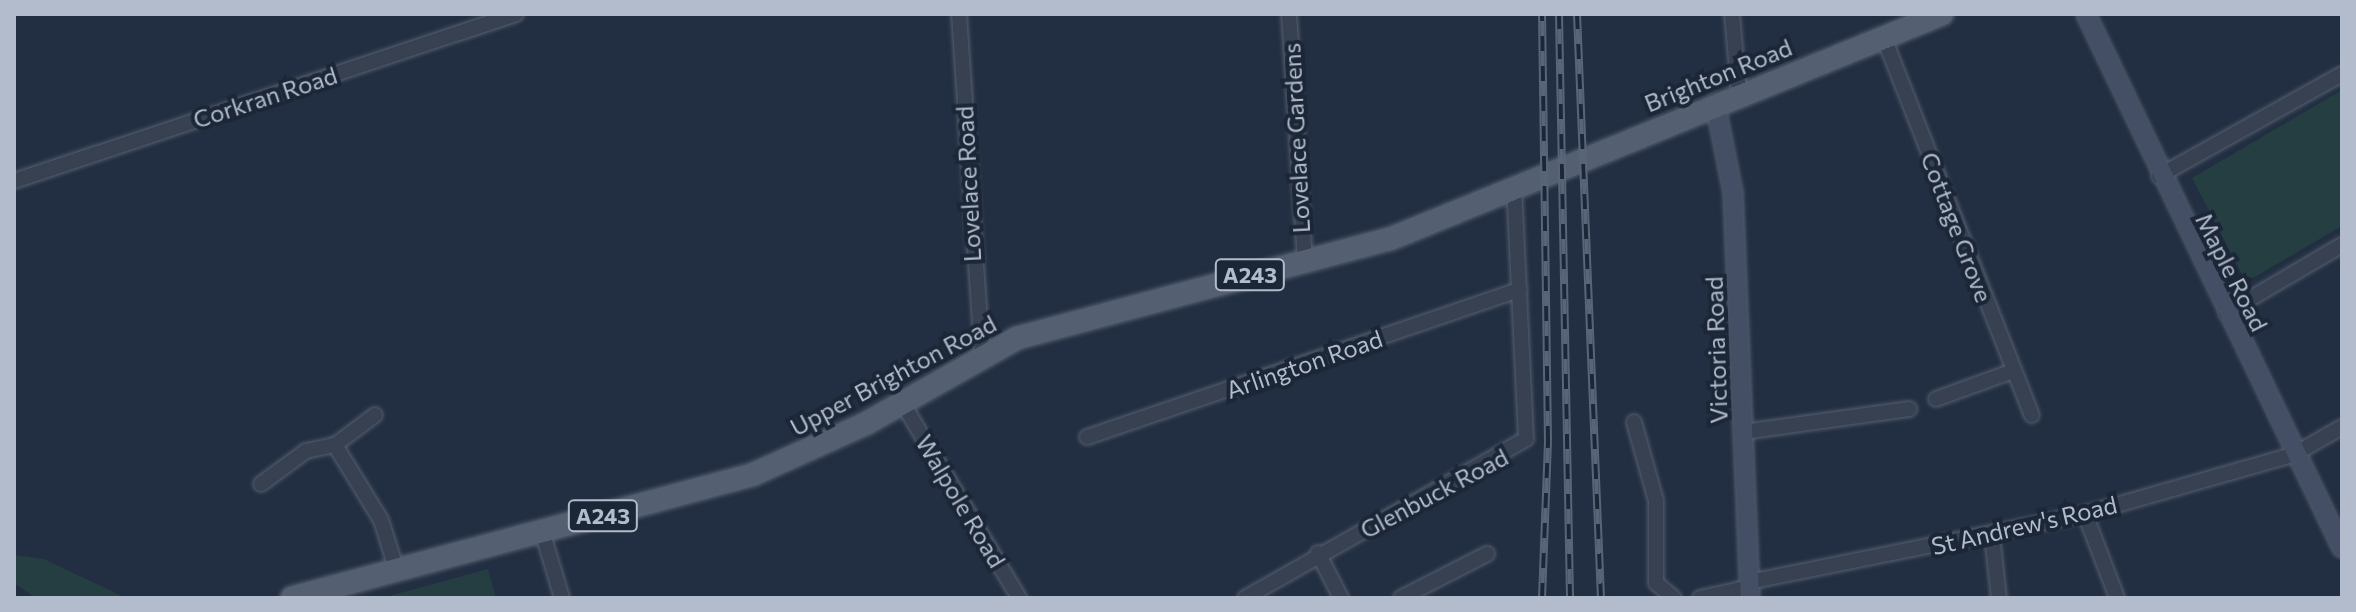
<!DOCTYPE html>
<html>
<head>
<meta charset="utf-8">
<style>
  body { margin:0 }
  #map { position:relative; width:2356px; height:612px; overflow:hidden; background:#222f42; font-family:Commissioner,sans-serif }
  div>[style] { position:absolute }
  .green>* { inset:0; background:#243e42 }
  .roads { filter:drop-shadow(0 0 2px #555f6f) drop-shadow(0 0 2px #555f6f) }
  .street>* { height:14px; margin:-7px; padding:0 7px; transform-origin:7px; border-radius:7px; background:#374151 }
  .secondary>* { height:18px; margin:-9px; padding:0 9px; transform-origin:9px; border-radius:9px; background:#444f65 }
  .primary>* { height:22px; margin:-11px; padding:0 11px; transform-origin:11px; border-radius:11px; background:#546071 }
  .rail>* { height:8px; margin-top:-4px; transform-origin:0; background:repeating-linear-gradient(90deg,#1b2636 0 15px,#586579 0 30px); box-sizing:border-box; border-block:2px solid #586579 }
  span { translate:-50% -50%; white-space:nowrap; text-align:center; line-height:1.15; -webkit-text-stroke:8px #1b2636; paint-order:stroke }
  .shield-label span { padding:2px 6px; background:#1b2636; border:2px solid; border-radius:6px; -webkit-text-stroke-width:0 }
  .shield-label { font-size:22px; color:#b3bccc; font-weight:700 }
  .street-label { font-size:24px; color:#b3bccc }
  .frame { position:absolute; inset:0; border:16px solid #b3bccc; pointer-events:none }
</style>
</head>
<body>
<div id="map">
  <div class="green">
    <i style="clip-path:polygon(2342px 90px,2342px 226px,2246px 282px,2192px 178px)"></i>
    <i style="clip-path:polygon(14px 555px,44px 559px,126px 598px,36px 598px,14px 583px)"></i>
    <i style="clip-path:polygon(488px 569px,496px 598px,382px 598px)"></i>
  </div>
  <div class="roads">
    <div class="street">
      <i style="left:959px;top:14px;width:341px;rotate:86.1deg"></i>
      <i style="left:1289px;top:14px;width:249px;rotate:86.3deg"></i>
      <i style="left:1732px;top:14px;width:78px;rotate:84.9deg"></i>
      <i style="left:1884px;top:38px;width:405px;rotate:68.6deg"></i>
      <i style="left:2159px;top:176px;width:210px;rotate:-29.1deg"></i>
      <i style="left:14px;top:181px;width:529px;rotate:-18.4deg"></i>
      <i style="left:2226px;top:313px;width:134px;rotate:-30.4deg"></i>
      <i style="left:1936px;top:399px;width:82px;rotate:-20deg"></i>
      <i style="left:903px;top:404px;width:226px;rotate:59.1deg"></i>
      <i style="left:1634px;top:422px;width:82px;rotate:74.4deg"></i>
      <i style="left:1656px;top:501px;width:82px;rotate:90deg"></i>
      <i style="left:1656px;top:583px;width:23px;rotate:40deg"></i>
      <i style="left:1743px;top:432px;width:168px;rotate:-7.9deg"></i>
      <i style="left:1087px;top:437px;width:457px;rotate:-18.8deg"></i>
      <i style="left:335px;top:445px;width:50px;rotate:-36.9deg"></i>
      <i style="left:261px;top:484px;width:56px;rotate:-36.3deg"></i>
      <i style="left:306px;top:451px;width:30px;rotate:-12deg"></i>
      <i style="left:335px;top:445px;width:88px;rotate:58.5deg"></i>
      <i style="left:381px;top:520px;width:50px;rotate:72.6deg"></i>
      <i style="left:2085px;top:514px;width:90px;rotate:69.1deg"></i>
      <i style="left:542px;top:531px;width:70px;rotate:73.4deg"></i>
      <i style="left:1992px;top:535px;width:63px;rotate:83.7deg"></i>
      <i style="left:1318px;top:553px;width:51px;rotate:62.9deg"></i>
      <i style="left:1749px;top:582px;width:343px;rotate:-11.4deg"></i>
      <i style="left:2085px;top:514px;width:218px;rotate:-15.9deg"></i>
      <i style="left:2295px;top:454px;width:54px;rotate:-29.9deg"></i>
      <i style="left:1245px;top:598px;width:323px;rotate:-29.5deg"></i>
      <i style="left:1526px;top:439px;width:251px;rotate:-92.7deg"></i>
      <i style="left:1401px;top:598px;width:97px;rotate:-27.1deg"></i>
      <i style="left:1700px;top:598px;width:51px;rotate:-12.4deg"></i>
    </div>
    <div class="secondary">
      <i style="left:2086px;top:14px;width:592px;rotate:64.39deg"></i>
      <i style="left:1715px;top:103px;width:91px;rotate:78.6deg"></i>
      <i style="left:1733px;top:192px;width:406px;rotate:87.6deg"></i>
    </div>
    <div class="primary">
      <i style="left:292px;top:598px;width:478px;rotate:-15deg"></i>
      <i style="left:754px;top:474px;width:124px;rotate:-24.3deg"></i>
      <i style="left:867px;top:423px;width:172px;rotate:-29.5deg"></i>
      <i style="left:1017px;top:338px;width:386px;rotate:-14.9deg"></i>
      <i style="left:1390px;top:239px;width:596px;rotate:-22.18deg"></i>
    </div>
  </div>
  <div class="rail">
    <i style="left:1559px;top:14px;width:584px;rotate:88.92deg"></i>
    <i style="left:1577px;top:14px;width:584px;rotate:87.65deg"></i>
    <i style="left:1542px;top:598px;width:157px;rotate:-87.8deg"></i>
    <i style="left:1548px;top:441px;width:427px;rotate:-90.8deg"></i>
  </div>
  <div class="shield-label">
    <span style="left:1250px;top:275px">A243</span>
    <span style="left:603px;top:516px">A243</span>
  </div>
  <div class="street-label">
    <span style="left:1718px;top:75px;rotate:-22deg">Brighton Road</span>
    <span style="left:265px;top:97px;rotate:-18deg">Corkran Road</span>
    <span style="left:1296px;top:138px;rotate:-93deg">Lovelace Gardens</span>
    <span style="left:968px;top:184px;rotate:-93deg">Lovelace Road</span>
    <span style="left:1957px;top:227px;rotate:69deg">Cottage Grove</span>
    <span style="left:2232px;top:272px;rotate:63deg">Maple Road</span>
    <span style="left:1716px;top:350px;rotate:-92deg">Victoria Road</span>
    <span style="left:1304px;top:364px;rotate:-19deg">Arlington Road</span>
    <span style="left:893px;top:375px;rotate:-28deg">Upper Brighton Road</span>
    <span style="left:1434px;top:493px;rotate:-28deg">Glenbuck Road</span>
    <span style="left:961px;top:501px;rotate:59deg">Walpole Road</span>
    <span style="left:2024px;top:525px;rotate:-13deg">St Andrew's Road</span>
  </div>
  <div class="frame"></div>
</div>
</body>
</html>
